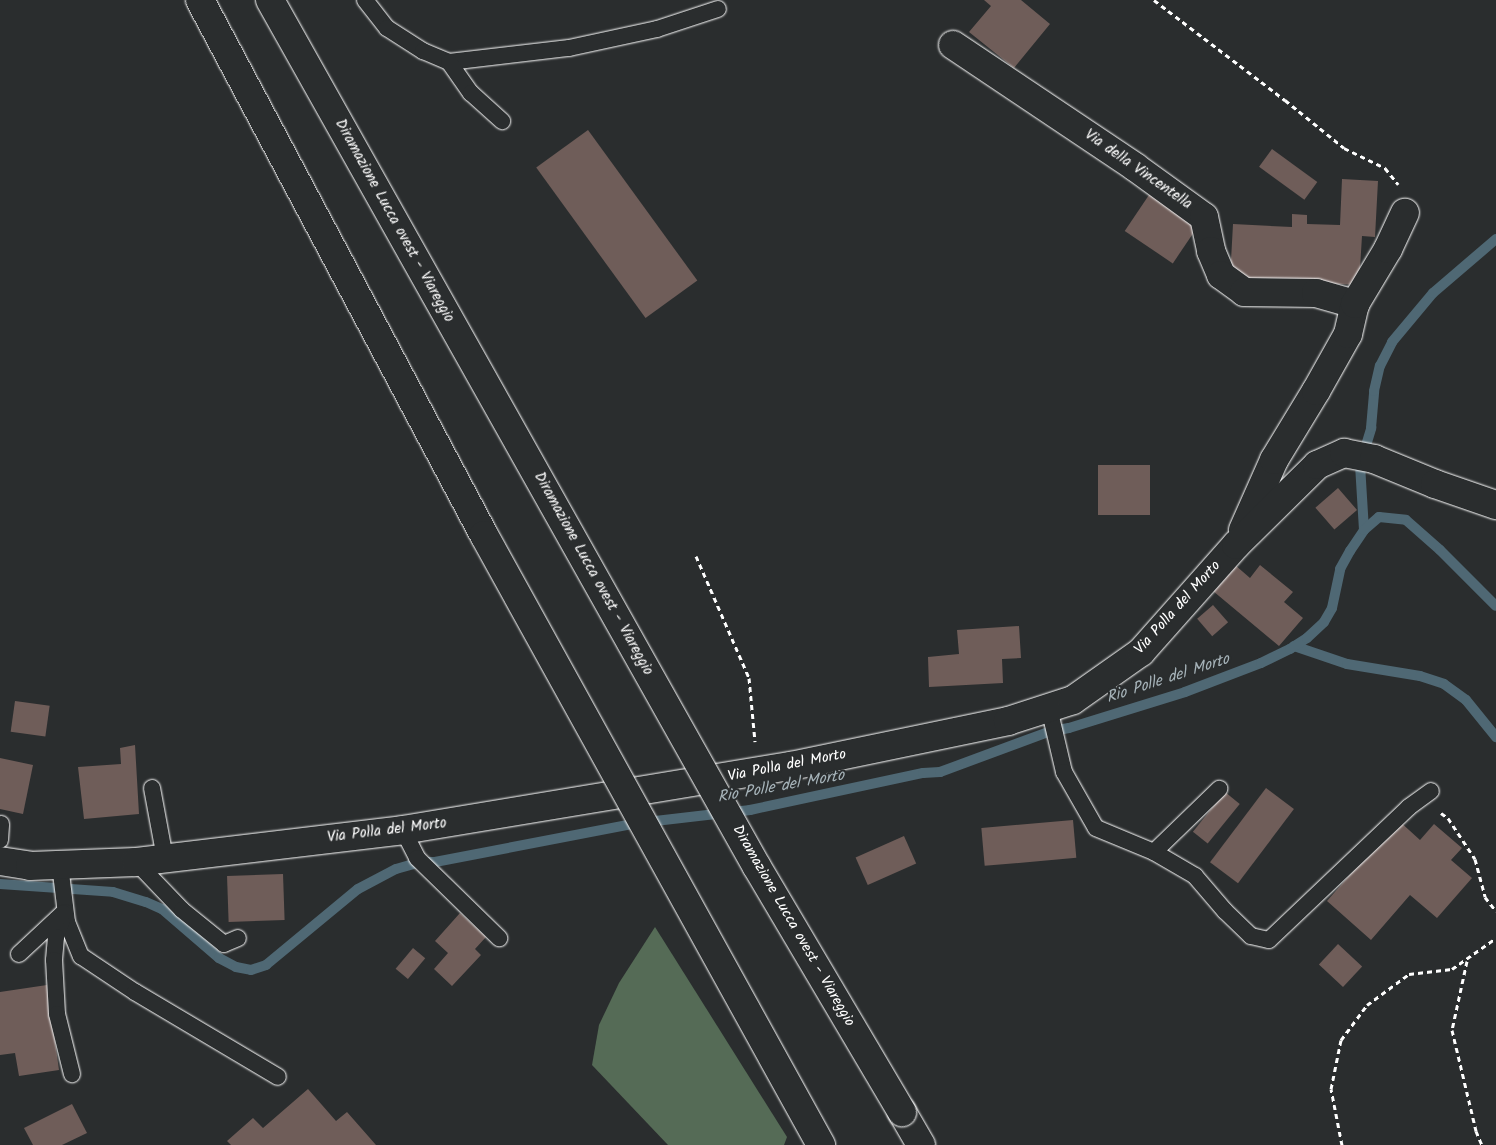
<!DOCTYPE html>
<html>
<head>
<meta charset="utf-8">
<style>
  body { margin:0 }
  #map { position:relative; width:1496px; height:1145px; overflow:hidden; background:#2a2d2e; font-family:Kalam,sans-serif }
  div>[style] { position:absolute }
  .green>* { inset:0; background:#556b56 }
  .stream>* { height:10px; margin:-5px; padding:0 5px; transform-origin:5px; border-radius:5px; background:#4f6874 }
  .building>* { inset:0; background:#6f5d59; transform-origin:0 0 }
  .path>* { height:3px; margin-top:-1.5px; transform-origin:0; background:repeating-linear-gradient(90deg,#fff 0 5px,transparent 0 9px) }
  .roads { filter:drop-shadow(0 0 1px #fff) drop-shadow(0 0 1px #fff) }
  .service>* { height:16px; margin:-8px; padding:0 8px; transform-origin:8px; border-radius:8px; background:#2a2d2e }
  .minor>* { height:28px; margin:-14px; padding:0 14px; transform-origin:14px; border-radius:14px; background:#2a2d2e }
  .motorway>* { height:28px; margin:-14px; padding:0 14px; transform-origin:14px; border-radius:14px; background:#2a2d2e }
  .bridges { filter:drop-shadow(0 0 1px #fff) drop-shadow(0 0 1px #fff) }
  .motorway-bridge>* { height:28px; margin:-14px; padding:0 14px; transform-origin:14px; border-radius:14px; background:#2a2d2e }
  span { translate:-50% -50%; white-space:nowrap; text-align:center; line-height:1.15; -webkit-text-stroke:4px #2a2d2e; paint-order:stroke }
  .street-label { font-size:15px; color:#fff }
  .water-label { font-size:16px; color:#a7b4ba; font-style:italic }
</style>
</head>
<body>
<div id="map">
  <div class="green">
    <i style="clip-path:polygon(655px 927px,787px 1137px,784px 1145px,668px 1145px,592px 1065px,599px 1025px,619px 983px)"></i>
  </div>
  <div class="stream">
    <i style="left:1364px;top:530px;width:65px;rotate:-93.5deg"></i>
    <i style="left:1360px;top:465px;width:39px;rotate:-73deg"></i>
    <i style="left:1371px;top:428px;width:37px;rotate:-85deg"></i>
    <i style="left:1374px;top:391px;width:26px;rotate:-77deg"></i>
    <i style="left:1380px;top:366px;width:27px;rotate:-63deg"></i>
    <i style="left:1392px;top:342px;width:64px;rotate:-50.1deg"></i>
    <i style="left:1433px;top:293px;width:83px;rotate:-40.6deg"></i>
    <i style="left:1294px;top:646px;width:56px;rotate:18.8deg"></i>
    <i style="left:1347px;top:664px;width:74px;rotate:9.3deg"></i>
    <i style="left:1420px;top:676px;width:25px;rotate:18deg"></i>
    <i style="left:1444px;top:684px;width:27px;rotate:36deg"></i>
    <i style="left:1466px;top:700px;width:48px;rotate:51deg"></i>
    <i style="left:0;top:884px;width:113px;rotate:4deg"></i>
    <i style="left:113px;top:892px;width:34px;rotate:17deg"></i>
    <i style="left:146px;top:902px;width:17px;rotate:24deg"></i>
    <i style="left:162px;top:909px;width:75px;rotate:40.7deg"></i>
    <i style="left:219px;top:958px;width:19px;rotate:28deg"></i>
    <i style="left:236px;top:967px;width:15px;rotate:11deg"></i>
    <i style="left:251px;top:970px;width:16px;rotate:-18deg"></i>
    <i style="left:266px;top:965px;width:119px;rotate:-39.6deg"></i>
    <i style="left:358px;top:889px;width:43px;rotate:-27.8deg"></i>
    <i style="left:396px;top:869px;width:26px;rotate:-16deg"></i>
    <i style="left:421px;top:862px;width:14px"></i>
    <i style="left:435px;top:862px;width:207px;rotate:-10.9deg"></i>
    <i style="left:638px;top:823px;width:113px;rotate:-6.6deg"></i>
    <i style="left:750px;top:810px;width:177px;rotate:-12.1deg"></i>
    <i style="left:923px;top:773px;width:17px;rotate:-3deg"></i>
    <i style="left:940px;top:772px;width:115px;rotate:-20.3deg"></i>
    <i style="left:1048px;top:732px;width:21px;rotate:-11deg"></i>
    <i style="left:1069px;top:728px;width:121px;rotate:-17.2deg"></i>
    <i style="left:1185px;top:692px;width:81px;rotate:-20.9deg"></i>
    <i style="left:1261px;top:663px;width:32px;rotate:-26deg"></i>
    <i style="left:1290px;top:649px;width:20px;rotate:-33deg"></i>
    <i style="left:1307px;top:638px;width:23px;rotate:-43deg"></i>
    <i style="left:1324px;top:622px;width:16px;rotate:-60deg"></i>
    <i style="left:1332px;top:608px;width:40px;rotate:-78deg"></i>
    <i style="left:1340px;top:569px;width:21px;rotate:-61deg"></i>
    <i style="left:1350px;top:551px;width:25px;rotate:-56deg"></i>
    <i style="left:1364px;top:530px;width:20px;rotate:-41deg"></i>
    <i style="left:1379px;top:517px;width:27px;rotate:6deg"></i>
    <i style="left:1406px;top:520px;width:45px;rotate:41.4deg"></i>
    <i style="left:1440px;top:550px;width:79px;rotate:45deg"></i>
  </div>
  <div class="building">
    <i style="clip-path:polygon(984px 0,1021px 0,1050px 24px,1014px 68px,969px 32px,991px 6px)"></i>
    <i style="left:588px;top:130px;width:186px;height:64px;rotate:54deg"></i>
    <i style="left:1272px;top:149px;width:56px;height:22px;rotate:36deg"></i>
    <i style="clip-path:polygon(1342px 179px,1378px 181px,1375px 237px,1362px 236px,1359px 285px,1230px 279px,1233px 224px,1292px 227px,1292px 214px,1307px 215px,1307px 224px,1340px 225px)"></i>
    <i style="left:1151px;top:192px;width:58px;height:47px;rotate:34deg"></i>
    <i style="left:1098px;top:465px;width:52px;height:50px"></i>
    <i style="left:1338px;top:488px;width:29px;height:30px;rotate:49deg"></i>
    <i style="clip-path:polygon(1235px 565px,1250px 578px,1260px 565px,1293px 592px,1284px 602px,1303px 618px,1279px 646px,1213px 591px)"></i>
    <i style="left:1213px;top:605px;width:23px;height:21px;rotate:49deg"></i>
    <i style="clip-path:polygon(1019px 626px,1021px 658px,1002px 659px,1003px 683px,929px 687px,928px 657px,959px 654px,957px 630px)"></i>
    <i style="left:15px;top:701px;width:35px;height:31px;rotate:8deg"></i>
    <i style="clip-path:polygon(135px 745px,139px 814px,84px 819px,78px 767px,121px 764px,120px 748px)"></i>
    <i style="clip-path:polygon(0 758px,33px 765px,23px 814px,0 809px)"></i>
    <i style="left:1266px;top:788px;width:35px;height:93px;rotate:37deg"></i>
    <i style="left:1225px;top:792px;width:19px;height:51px;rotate:39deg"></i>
    <i style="left:1073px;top:820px;width:38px;height:92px;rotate:85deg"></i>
    <i style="clip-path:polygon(1398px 820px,1420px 840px,1434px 824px,1462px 848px,1451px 860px,1472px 878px,1437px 918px,1410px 895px,1371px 940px,1327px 901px)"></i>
    <i style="left:904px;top:836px;width:30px;height:53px;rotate:66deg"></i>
    <i style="left:283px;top:874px;width:46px;height:56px;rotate:88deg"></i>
    <i style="clip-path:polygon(460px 913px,486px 937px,475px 949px,481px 955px,452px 986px,434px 969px,448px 953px,435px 941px)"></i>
    <i style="left:1338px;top:944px;width:33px;height:28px;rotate:43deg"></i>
    <i style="left:413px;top:948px;width:16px;height:27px;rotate:40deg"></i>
    <i style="clip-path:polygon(47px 985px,59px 1070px,19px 1076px,15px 1053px,0 1055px,0 992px)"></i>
    <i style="clip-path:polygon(308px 1089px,336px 1121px,347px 1112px,376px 1145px,231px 1145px,227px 1141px,253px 1118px,263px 1128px)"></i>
    <i style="clip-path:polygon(72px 1104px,87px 1133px,62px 1145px,33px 1145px,24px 1128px)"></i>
  </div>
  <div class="path">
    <i style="left:1154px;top:0;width:165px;rotate:37.4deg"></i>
    <i style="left:1285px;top:100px;width:76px;rotate:39.1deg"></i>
    <i style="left:1344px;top:148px;width:46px;rotate:26deg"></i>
    <i style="left:1385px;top:168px;width:21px;rotate:51deg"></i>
    <i style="left:696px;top:556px;width:133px;rotate:66.5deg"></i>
    <i style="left:749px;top:678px;width:64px;rotate:84.6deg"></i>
    <i style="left:1441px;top:813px;width:9px;rotate:36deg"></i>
    <i style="left:1448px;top:818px;width:49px;rotate:56.6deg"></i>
    <i style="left:1475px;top:859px;width:39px;rotate:75deg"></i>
    <i style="left:1485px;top:897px;width:18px;rotate:52deg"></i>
    <i style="left:1467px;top:961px;width:71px;rotate:102.3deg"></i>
    <i style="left:1452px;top:1030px;width:104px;rotate:76.6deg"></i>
    <i style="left:1476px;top:1131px;width:15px;rotate:67deg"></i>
    <i style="left:1342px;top:1145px;width:57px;rotate:-101.1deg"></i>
    <i style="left:1331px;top:1089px;width:50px;rotate:-78.5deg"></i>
    <i style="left:1341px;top:1040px;width:44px;rotate:-53.4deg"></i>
    <i style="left:1367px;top:1005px;width:52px;rotate:-36.4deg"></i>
    <i style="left:1409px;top:974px;width:43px;rotate:-6.6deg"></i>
    <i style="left:1452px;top:969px;width:54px;rotate:-35.2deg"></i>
  </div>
  <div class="roads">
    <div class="service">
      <i style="left:365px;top:0;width:36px;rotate:52deg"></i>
      <i style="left:387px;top:28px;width:43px;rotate:32.6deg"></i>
      <i style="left:423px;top:51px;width:28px;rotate:23deg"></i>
      <i style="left:449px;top:62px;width:121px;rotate:-6.7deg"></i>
      <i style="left:569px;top:48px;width:90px;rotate:-12.2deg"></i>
      <i style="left:657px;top:29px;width:64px;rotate:-18.2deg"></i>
      <i style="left:449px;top:62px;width:38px;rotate:55deg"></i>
      <i style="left:471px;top:93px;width:42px;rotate:42.1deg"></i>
      <i style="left:1049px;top:708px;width:66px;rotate:76.8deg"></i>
      <i style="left:1064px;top:772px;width:64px;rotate:60.3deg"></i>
      <i style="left:1096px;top:828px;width:63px;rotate:22.5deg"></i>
      <i style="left:1154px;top:852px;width:48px;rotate:30.3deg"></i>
      <i style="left:1195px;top:876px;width:46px;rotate:49.4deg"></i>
      <i style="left:1225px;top:911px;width:36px;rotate:44deg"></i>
      <i style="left:1251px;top:936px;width:18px;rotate:13deg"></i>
      <i style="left:1269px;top:940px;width:193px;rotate:-43.5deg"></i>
      <i style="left:1409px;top:807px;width:27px;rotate:-36deg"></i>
      <i style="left:152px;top:788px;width:71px;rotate:79.5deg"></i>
      <i style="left:403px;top:830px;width:31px;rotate:63deg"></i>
      <i style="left:417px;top:858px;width:115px;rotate:44.3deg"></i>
      <i style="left:0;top:840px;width:16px;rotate:-86deg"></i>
      <i style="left:1154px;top:852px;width:91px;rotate:-44.1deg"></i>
      <i style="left:136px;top:862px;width:66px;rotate:46.2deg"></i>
      <i style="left:182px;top:910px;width:54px;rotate:39deg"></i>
      <i style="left:224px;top:944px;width:15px;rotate:-23deg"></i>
      <i style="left:60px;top:865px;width:57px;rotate:83deg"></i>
      <i style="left:67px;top:922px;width:37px;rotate:68deg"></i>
      <i style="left:81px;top:956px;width:65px;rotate:33.7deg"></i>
      <i style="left:135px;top:992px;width:166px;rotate:30.7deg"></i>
      <i style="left:65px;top:912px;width:27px;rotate:110deg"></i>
      <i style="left:56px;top:937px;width:23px;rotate:95deg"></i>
      <i style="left:54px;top:960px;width:54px;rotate:86.8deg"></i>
      <i style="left:57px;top:1014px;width:62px;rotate:76deg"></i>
      <i style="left:19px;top:954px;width:60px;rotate:-43deg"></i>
    </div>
    <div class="minor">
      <i style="left:953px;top:45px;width:219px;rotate:33.8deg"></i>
      <i style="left:1135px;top:167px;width:85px;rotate:35.9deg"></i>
      <i style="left:1204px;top:217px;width:35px;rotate:78deg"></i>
      <i style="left:1211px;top:251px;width:26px;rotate:67deg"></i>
      <i style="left:1221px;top:275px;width:29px;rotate:36deg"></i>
      <i style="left:1244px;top:292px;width:72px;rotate:0.8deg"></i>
      <i style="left:1316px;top:293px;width:41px;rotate:15.8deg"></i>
      <i style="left:1243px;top:530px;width:77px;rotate:-66.1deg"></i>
      <i style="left:1274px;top:460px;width:81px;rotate:-58.7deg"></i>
      <i style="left:1316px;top:391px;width:65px;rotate:-60.7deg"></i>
      <i style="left:1348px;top:334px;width:31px;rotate:-77deg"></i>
      <i style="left:1355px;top:304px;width:64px;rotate:-59deg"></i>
      <i style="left:1388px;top:249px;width:40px;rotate:-65deg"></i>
      <i style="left:0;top:861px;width:30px;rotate:9deg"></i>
      <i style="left:30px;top:866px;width:106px;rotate:-2.2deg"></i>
      <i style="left:136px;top:862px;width:269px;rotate:-6.8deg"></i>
      <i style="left:403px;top:830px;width:393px;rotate:-9.4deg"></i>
      <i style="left:791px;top:766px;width:222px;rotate:-11.7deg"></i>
      <i style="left:1008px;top:721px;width:68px;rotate:-17.9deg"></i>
      <i style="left:1073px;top:700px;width:83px;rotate:-35.2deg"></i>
      <i style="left:1141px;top:652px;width:143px;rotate:-48.4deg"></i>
      <i style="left:1236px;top:545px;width:114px;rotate:-44.6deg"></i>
      <i style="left:1317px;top:465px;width:30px;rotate:-24deg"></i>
      <i style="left:1344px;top:453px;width:31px;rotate:11deg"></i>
      <i style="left:1374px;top:459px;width:66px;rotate:22.3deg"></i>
      <i style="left:1435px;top:484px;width:65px;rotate:19deg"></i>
    </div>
    <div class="motorway">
      <i style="left:902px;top:1112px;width:38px;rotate:60deg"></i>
    </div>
  </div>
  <div class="bridges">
    <div class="motorway-bridge">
      <i style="left:200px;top:0;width:606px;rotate:62.04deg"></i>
      <i style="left:484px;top:535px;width:697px;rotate:61.08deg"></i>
      <i style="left:270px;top:0;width:994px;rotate:60.68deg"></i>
      <i style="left:757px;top:867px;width:285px;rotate:59.4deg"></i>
    </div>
  </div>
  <div class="street-label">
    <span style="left:1138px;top:170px;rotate:35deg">Via della Vincentella</span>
    <span style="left:394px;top:221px;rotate:61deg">Diramazione Lucca ovest - Viareggio</span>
    <span style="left:593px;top:574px;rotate:61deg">Diramazione Lucca ovest - Viareggio</span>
    <span style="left:1178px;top:608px;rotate:-48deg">Via Polla del Morto</span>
    <span style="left:787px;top:766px;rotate:-11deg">Via Polla del Morto</span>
    <span style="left:387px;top:831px;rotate:-7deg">Via Polla del Morto</span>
    <span style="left:793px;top:926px;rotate:60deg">Diramazione Lucca ovest - Viareggio</span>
  </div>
  <div class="water-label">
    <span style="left:1168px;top:679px;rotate:-18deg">Rio Polle del Morto</span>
    <span style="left:781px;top:787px;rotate:-10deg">Rio Polle del Morto</span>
  </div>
</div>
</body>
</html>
